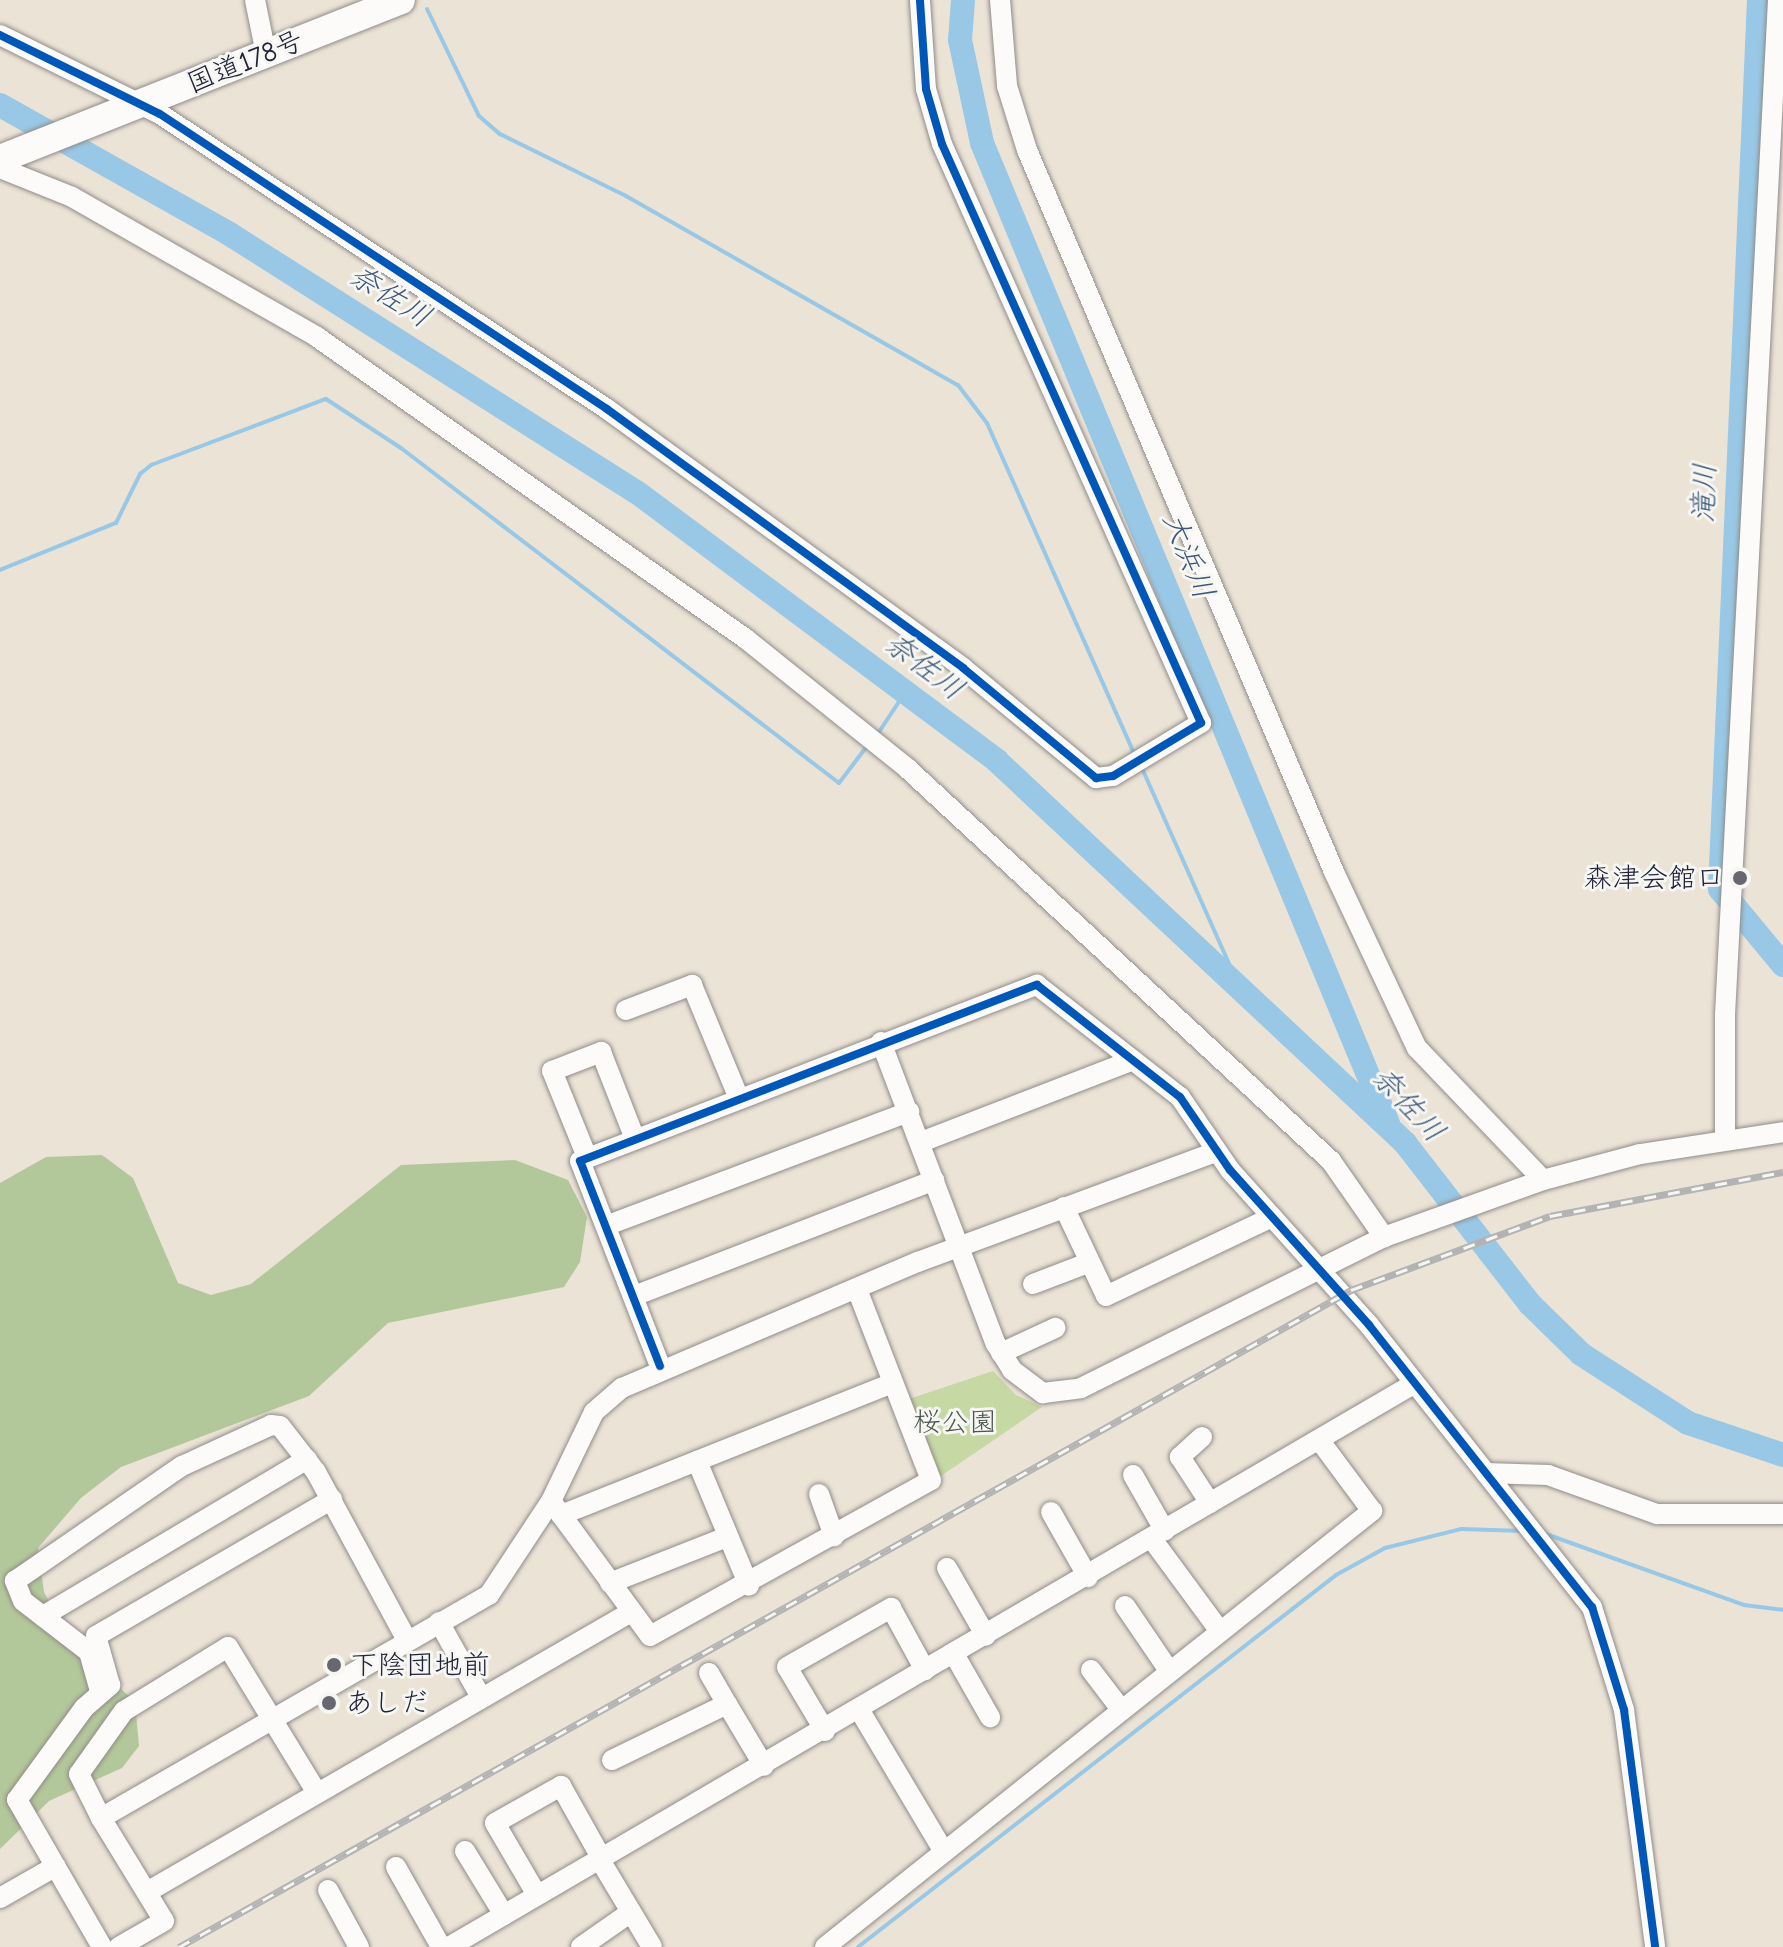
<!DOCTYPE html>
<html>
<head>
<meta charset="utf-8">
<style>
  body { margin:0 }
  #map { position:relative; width:1783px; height:1947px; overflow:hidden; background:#ebe3d6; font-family:"Comic Neue","Klee One",sans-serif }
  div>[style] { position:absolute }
  .green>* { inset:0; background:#c6d8a3 }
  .forest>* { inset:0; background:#b3c89a }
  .stream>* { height:4px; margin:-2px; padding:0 2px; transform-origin:2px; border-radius:2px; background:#98c8e5 }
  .river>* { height:24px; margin:-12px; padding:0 12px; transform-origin:12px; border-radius:12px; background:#98c8e5 }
  .roads { filter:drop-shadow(0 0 2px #908c8a) drop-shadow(0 0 2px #908c8a) }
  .minor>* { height:20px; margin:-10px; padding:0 10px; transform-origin:10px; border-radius:10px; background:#fcfbf9 }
  .highway>* { height:28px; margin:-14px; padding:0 14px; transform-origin:14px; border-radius:14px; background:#fcfbf9 }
  .rail>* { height:7px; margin-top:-3.5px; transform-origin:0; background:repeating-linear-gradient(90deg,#f6f6f2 0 12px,#b4b3b4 0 24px); box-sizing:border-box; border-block:2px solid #b4b3b4 }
  .cycleway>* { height:8px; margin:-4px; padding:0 4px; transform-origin:4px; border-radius:4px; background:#0057b8 }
  .dots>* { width:22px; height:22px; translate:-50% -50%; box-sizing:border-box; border:4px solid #f6f6f2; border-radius:50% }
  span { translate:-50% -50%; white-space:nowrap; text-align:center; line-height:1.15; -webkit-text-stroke:6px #f6f6f2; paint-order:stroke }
  .street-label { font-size:28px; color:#22223b }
  .poi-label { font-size:28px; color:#22223b }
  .right { translate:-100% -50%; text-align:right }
  .left { translate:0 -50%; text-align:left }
  .park-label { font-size:28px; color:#4a564e }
  .water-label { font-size:30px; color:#3f5879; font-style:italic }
</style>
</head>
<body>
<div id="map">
  <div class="green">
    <i style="clip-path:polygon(993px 1371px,1016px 1395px,1042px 1407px,938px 1478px,906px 1400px)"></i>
  </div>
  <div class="forest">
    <i style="clip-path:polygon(102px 1155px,133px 1178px,178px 1283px,211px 1295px,251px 1284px,401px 1165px,515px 1160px,568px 1180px,587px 1217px,580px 1262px,564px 1287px,388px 1323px,309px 1396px,121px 1467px,81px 1498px,38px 1548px,44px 1592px,68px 1639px,135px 1702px,139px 1746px,122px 1768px,49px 1801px,0 1849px,0 1183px,46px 1157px)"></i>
  </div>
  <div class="stream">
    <i style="left:427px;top:9px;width:119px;rotate:64.1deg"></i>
    <i style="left:479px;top:116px;width:28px;rotate:41deg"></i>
    <i style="left:500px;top:134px;width:140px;rotate:26.2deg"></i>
    <i style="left:626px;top:196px;width:382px;rotate:29.7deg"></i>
    <i style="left:958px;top:385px;width:48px;rotate:52.7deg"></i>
    <i style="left:987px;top:423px;width:363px;rotate:66deg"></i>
    <i style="left:0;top:570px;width:125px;rotate:-22.1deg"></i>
    <i style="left:116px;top:523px;width:55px;rotate:-63.9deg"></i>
    <i style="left:140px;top:474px;width:14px;rotate:-39deg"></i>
    <i style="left:151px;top:465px;width:187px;rotate:-20.7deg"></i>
    <i style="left:326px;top:399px;width:90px;rotate:33.2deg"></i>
    <i style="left:401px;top:448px;width:551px;rotate:37.41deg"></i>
    <i style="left:839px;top:783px;width:48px;rotate:-52.7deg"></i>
    <i style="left:877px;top:735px;width:49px;rotate:-56.6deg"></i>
    <i style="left:1141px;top:766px;width:231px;rotate:66deg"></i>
    <i style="left:1543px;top:1533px;width:214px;rotate:19.7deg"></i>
    <i style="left:1744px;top:1605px;width:39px;rotate:7deg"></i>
    <i style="left:858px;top:1947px;width:606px;rotate:-37.89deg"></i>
    <i style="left:1336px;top:1575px;width:56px;rotate:-28.9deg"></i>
    <i style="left:1385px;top:1548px;width:78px;rotate:-14deg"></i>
    <i style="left:1461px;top:1529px;width:62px;rotate:1.8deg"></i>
  </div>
  <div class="river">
    <i style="left:963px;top:0;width:40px;rotate:94.3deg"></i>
    <i style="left:960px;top:40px;width:105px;rotate:77.9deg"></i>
    <i style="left:982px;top:143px;width:1061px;rotate:67.5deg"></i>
    <i style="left:1759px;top:0;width:890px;rotate:92.51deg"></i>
    <i style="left:1720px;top:889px;width:99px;rotate:50.3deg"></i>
    <i style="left:0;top:105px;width:261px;rotate:29.3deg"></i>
    <i style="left:228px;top:233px;width:485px;rotate:32.4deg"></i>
    <i style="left:638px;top:493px;width:448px;rotate:36.7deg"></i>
    <i style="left:997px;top:761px;width:559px;rotate:43.11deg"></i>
    <i style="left:1405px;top:1143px;width:204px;rotate:52.2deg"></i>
    <i style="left:1530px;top:1304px;width:71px;rotate:44.4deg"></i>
    <i style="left:1581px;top:1354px;width:127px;rotate:32.8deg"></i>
    <i style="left:1688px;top:1423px;width:100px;rotate:18.6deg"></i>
  </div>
  <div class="roads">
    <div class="minor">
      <i style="left:255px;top:0;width:55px;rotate:78.5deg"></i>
      <i style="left:1000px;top:0;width:86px;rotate:85.3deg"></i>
      <i style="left:1007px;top:86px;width:67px;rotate:72.6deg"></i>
      <i style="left:1027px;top:150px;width:785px;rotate:66.96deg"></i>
      <i style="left:1334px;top:872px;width:195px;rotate:64.8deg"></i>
      <i style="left:1417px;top:1048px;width:182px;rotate:46.3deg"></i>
      <i style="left:0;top:35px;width:178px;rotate:26.3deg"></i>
      <i style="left:160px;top:114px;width:536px;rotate:33.42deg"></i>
      <i style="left:607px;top:409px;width:440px;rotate:36deg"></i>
      <i style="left:963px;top:668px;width:173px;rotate:39.6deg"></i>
      <i style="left:1096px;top:778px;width:17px;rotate:-7deg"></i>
      <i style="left:1113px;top:776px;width:103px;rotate:-31.1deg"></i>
      <i style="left:1201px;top:723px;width:634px;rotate:-114.1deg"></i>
      <i style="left:942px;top:144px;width:57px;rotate:-106.2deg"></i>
      <i style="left:926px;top:89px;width:89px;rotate:-93.9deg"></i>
      <i style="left:0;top:168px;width:78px;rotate:21.9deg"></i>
      <i style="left:72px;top:197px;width:282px;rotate:29.7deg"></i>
      <i style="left:317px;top:337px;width:525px;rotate:35.14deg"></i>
      <i style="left:746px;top:639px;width:208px;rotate:38.7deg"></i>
      <i style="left:908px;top:769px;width:577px;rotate:42.82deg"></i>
      <i style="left:1331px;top:1161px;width:93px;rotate:55.1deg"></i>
      <i style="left:626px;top:1010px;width:71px;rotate:-20.7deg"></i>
      <i style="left:692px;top:985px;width:120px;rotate:67.5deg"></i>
      <i style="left:881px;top:1042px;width:323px;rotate:69.2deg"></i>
      <i style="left:996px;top:1344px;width:31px;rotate:58deg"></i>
      <i style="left:1012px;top:1370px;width:39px;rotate:37deg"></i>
      <i style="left:1043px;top:1393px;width:38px;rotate:-7deg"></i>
      <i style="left:1081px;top:1388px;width:339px;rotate:-26.5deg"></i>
      <i style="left:1384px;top:1237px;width:169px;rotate:-19.7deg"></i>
      <i style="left:1543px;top:1180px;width:100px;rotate:-15deg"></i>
      <i style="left:1640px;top:1154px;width:145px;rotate:-8.7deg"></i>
      <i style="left:1725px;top:1139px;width:124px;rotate:-90deg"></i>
      <i style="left:1725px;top:1015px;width:1016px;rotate:-87.01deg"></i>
      <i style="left:921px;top:1142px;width:227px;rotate:-21.1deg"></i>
      <i style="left:587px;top:1157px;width:93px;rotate:-112.1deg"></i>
      <i style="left:552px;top:1071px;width:53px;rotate:-21.2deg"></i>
      <i style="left:601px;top:1052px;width:90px;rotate:68.6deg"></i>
      <i style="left:1064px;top:1207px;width:98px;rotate:64.7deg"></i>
      <i style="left:1106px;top:1296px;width:184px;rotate:-25.4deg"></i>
      <i style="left:608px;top:1225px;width:322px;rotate:-20.6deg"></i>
      <i style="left:1033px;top:1284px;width:59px;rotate:-20.9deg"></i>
      <i style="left:634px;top:1296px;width:322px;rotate:-21.1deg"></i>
      <i style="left:1001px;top:1353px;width:60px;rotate:-24.8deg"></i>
      <i style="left:660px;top:1366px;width:220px;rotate:-111.3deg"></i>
      <i style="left:580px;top:1161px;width:490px;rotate:-21.1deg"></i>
      <i style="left:1037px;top:985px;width:182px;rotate:38.1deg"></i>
      <i style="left:1180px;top:1097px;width:88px;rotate:55.6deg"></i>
      <i style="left:1230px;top:1170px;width:208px;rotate:48.1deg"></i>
      <i style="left:1369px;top:1325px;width:360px;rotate:51.7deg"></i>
      <i style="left:1592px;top:1607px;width:108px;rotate:72.7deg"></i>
      <i style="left:1624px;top:1710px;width:239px;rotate:82.5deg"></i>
      <i style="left:1202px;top:1437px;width:30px;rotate:138deg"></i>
      <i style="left:1180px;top:1457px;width:55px;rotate:56.9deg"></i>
      <i style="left:697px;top:1461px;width:135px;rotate:67.4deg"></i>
      <i style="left:1486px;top:1473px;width:62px;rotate:1.8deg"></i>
      <i style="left:1548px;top:1475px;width:116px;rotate:19.7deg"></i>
      <i style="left:1657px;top:1514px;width:126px"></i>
      <i style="left:1133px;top:1475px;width:64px;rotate:60.3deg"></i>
      <i style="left:819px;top:1494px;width:45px;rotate:70.3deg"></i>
      <i style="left:551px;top:1501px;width:167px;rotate:53.7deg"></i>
      <i style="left:650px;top:1636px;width:321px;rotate:-29deg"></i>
      <i style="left:931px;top:1480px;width:202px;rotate:-111.2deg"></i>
      <i style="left:1051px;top:1512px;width:75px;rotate:60.4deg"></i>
      <i style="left:561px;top:1515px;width:357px;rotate:-21.7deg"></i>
      <i style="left:1152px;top:1539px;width:113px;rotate:53.6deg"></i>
      <i style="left:947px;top:1568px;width:78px;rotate:60.2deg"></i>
      <i style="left:610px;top:1583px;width:126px;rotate:-21.5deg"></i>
      <i style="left:1125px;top:1606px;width:76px;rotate:55.7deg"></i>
      <i style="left:43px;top:1616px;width:307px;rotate:-30.7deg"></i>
      <i style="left:439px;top:1622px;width:86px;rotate:60.8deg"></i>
      <i style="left:954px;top:1654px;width:73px;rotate:60.3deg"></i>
      <i style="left:1091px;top:1670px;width:48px;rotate:52.7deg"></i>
      <i style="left:709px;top:1673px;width:36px;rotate:60deg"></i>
      <i style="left:100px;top:1691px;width:41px;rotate:-105.8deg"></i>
      <i style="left:89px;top:1652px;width:83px;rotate:-142.3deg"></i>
      <i style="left:23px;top:1601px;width:22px;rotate:-112deg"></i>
      <i style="left:15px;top:1581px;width:203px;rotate:-34.6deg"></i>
      <i style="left:182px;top:1466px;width:98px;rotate:-24.7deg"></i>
      <i style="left:271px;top:1425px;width:9px;rotate:6deg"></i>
      <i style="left:280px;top:1426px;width:58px;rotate:52deg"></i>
      <i style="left:316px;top:1472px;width:191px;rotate:61.6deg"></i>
      <i style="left:860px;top:1711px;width:164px;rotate:59.2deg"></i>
      <i style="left:825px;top:1731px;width:74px;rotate:-120.7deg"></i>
      <i style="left:787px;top:1667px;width:120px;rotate:-29.6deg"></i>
      <i style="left:891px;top:1608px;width:71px;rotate:61.3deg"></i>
      <i style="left:612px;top:1760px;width:128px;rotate:-26deg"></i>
      <i style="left:727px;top:1704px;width:72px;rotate:59.2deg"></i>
      <i style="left:101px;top:1818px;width:49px;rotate:-116.6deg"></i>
      <i style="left:79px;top:1774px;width:77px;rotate:-54.5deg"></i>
      <i style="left:124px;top:1711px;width:122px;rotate:-31.6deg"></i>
      <i style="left:228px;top:1647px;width:171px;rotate:58.6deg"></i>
      <i style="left:465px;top:1851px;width:75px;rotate:58.6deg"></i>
      <i style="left:600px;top:1860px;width:101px;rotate:59.1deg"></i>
      <i style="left:396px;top:1867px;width:92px;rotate:60.6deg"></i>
      <i style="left:328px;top:1890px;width:65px;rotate:61.5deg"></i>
      <i style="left:147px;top:1892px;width:559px;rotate:-30.05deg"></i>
      <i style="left:537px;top:1895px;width:83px;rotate:-120.3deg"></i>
      <i style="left:495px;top:1823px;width:76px;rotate:-29.3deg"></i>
      <i style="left:561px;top:1786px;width:84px;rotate:60.7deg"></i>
      <i style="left:0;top:1898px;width:64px;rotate:-29.7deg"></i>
      <i style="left:102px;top:1947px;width:170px;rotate:-120deg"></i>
      <i style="left:17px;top:1800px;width:114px;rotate:-53.9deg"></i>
      <i style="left:84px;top:1708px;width:35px;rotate:-41deg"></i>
      <i style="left:110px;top:1685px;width:51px;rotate:-105.9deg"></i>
      <i style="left:96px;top:1636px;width:273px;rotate:-30.1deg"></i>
      <i style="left:119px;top:1947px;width:52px;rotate:-30deg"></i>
      <i style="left:164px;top:1921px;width:121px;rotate:-121.5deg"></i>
      <i style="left:101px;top:1818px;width:448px;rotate:-29.9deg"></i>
      <i style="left:489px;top:1595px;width:113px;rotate:-56.6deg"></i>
      <i style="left:551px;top:1501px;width:99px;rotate:-64.2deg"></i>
      <i style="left:594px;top:1412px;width:37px;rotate:-41deg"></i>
      <i style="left:622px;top:1388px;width:322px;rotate:-23.1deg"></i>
      <i style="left:918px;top:1262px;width:317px;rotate:-20.3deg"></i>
      <i style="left:449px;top:1947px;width:1115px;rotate:-30.27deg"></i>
      <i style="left:581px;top:1947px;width:61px;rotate:-35deg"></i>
      <i style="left:825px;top:1947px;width:700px;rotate:-38.56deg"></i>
      <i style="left:1372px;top:1511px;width:87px;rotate:-126.6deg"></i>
    </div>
    <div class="highway">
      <i style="left:0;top:159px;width:431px;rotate:-21.6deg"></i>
    </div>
  </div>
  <div class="rail">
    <i style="left:179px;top:1947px;width:1344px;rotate:-29.27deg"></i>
    <i style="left:1351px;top:1290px;width:212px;rotate:-20.4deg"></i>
    <i style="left:1550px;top:1216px;width:237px;rotate:-10.7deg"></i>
  </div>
  <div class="cycleway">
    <i style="left:0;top:35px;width:178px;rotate:26.3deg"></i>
    <i style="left:160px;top:114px;width:536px;rotate:33.42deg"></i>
    <i style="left:607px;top:409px;width:440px;rotate:36deg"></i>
    <i style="left:963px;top:668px;width:173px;rotate:39.6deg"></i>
    <i style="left:1096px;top:778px;width:17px;rotate:-7deg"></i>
    <i style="left:1113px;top:776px;width:103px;rotate:-31.1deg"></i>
    <i style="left:1201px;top:723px;width:634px;rotate:-114.1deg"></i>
    <i style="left:942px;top:144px;width:57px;rotate:-106.2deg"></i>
    <i style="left:926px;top:89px;width:89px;rotate:-93.9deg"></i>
    <i style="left:660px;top:1366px;width:220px;rotate:-111.3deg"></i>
    <i style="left:580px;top:1161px;width:490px;rotate:-21.1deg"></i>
    <i style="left:1037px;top:985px;width:182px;rotate:38.1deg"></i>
    <i style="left:1180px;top:1097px;width:88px;rotate:55.6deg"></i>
    <i style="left:1230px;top:1170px;width:208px;rotate:48.1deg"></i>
    <i style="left:1369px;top:1325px;width:360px;rotate:51.7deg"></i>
    <i style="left:1592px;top:1607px;width:108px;rotate:72.7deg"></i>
    <i style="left:1624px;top:1710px;width:239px;rotate:82.5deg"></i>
  </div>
  <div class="dots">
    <i style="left:1740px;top:878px;background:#686671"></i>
    <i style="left:334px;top:1665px;background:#686671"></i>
    <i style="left:329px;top:1703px;background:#686671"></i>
  </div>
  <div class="street-label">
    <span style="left:245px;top:62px;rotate:-22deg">国道178号</span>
  </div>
  <div class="poi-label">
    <span class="right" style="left:1724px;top:878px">森津会館口</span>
    <span class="left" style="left:350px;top:1665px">下陰団地前</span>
    <span class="left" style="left:345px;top:1703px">あしだ</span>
  </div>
  <div class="park-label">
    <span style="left:955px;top:1422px">桜公園</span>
  </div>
  <div class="water-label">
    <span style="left:390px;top:297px;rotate:32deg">奈佐川</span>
    <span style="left:1705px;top:493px;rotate:-88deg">滝川</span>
    <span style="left:1188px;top:556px;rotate:68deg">大浜川</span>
    <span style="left:924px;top:667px;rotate:37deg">奈佐川</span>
    <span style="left:1408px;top:1105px;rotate:47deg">奈佐川</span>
  </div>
</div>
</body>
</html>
